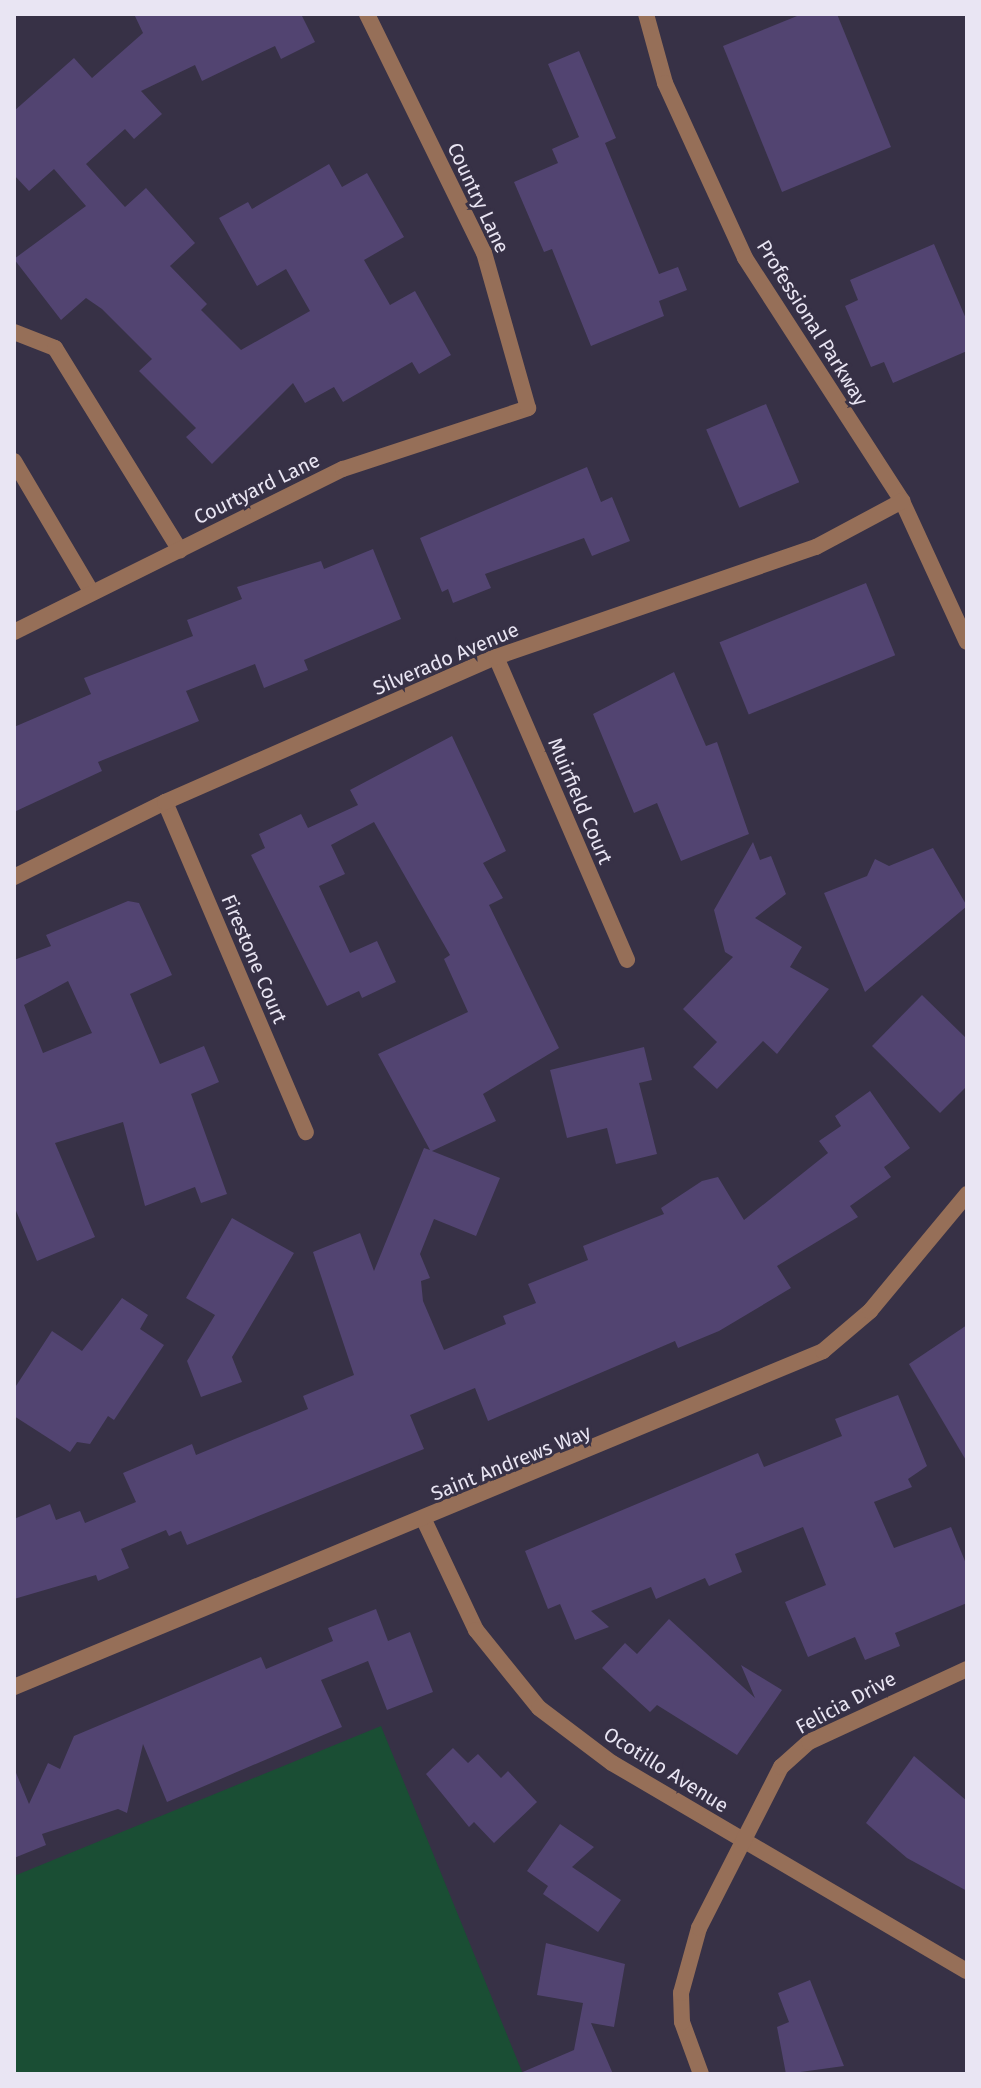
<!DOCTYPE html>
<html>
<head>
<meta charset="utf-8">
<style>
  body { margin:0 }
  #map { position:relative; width:981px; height:2088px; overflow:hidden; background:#373146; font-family:"Fira Sans",sans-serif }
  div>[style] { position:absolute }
  .green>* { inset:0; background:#1a4e34 }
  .building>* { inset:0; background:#524471; transform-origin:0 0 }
  .minor>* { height:16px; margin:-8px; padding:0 8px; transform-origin:8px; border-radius:8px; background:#966f58 }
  span { translate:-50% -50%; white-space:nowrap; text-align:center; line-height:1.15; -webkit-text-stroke:6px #373146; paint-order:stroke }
  .street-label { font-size:20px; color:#e9e5f3 }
  .frame { position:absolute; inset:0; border:16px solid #e9e5f3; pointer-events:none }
</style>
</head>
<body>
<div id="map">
  <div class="green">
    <i style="clip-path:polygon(381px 1726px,523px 2074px,14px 2074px,14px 1876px)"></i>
  </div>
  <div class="building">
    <i style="clip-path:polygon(134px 14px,301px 14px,315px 42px,281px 59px,275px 46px,202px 81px,195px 65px,141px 91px,162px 114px,134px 139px,125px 129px,86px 164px,125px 207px,146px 188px,195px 243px,170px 266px,207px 304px,201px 310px,241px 350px,310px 311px,286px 269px,257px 286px,219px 218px,248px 202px,252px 209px,329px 164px,342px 187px,367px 173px,404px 237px,364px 260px,390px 305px,415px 291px,451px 355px,419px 374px,412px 362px,343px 402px,334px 387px,305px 403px,293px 383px,212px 464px,186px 437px,196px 428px,139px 371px,152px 359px,102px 309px,86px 298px,61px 320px,14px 259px,86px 206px,54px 169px,29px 191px,14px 175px,14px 111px,74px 58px,92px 78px,143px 33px)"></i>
    <i style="clip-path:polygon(802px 14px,837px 14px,891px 147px,782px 192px,723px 46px)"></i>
    <i style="clip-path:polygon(579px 51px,616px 138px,605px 143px,659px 274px,678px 267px,687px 290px,659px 301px,664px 316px,591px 346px,552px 249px,544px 252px,514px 182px,558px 163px,552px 149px,579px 137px,548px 64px)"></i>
    <i style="clip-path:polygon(934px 244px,967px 321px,967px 351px,893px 383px,884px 362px,871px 367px,845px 306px,858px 300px,850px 280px)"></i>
    <i style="left:766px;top:404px;width:85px;height:65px;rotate:67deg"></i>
    <i style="clip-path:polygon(587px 467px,601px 502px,612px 497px,630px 541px,592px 556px,584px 538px,485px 574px,491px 588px,453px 603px,448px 589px,442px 592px,420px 538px)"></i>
    <i style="clip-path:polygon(373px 549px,401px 619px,304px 660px,308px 670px,264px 688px,255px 664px,186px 691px,199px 721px,98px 762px,102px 771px,14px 812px,14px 727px,91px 694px,84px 678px,193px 636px,187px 620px,242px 599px,237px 587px,321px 561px,324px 569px)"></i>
    <i style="left:866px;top:583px;width:78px;height:158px;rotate:68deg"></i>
    <i style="clip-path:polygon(674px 672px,706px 746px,717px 742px,749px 834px,681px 861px,657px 803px,634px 813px,593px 714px)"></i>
    <i style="clip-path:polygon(452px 736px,506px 851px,483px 863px,503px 898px,489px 905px,559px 1048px,483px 1094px,496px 1121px,432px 1151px,500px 1178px,476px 1236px,434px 1219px,420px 1254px,430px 1278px,421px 1281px,423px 1301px,444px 1350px,506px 1324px,503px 1316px,536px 1303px,528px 1284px,588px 1260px,583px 1246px,664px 1214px,661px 1208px,702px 1181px,718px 1177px,744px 1220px,828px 1153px,819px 1141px,841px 1126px,835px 1116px,870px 1091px,910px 1148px,884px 1167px,891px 1177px,850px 1206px,858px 1217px,777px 1266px,791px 1288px,719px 1331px,678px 1348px,675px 1341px,488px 1421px,475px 1388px,410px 1415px,424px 1449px,187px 1545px,181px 1531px,169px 1536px,166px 1530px,121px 1549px,129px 1568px,98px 1581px,96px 1575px,14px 1599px,14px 1519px,50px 1504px,56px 1520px,80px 1511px,85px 1523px,136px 1502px,123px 1473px,192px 1444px,196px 1455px,308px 1409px,303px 1396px,354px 1375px,313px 1252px,360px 1233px,374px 1271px,424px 1148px,430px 1150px,378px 1054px,468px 1012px,444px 959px,450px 955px,374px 822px,331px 845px,345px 874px,319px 886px,350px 953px,377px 941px,396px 982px,362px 998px,359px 991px,327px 1006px,251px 855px,265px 848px,259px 834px,301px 814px,308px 828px,358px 805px,350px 790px)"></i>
    <i style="clip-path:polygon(753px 842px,760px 860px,771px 856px,786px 894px,755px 918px,802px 947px,790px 967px,829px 989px,777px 1054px,763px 1041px,717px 1089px,693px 1067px,717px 1042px,683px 1009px,733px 957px,725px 952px,714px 910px)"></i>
    <i style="clip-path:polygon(933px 848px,967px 906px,865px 992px,824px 893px,867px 876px,875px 859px,889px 866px)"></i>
    <i style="clip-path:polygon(evenodd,128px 901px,139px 903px,172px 975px,130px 994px,160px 1064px,204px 1046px,219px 1082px,191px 1094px,227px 1194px,201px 1203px,195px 1187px,145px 1206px,123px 1122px,55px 1143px,95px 1237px,37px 1261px,14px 1206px,14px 960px,51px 946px,46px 935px,128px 901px,68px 981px,92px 1033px,43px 1053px,24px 1005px,68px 981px)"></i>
    <i style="clip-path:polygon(922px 995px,967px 1039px,967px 1086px,940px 1113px,872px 1046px)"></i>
    <i style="clip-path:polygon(644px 1047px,652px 1080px,639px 1083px,657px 1154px,616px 1164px,607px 1128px,567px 1138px,550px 1070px)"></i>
    <i style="clip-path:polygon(232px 1218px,294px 1253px,232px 1357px,242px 1382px,201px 1397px,187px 1361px,215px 1315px,186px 1298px)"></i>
    <i style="clip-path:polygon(122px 1298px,148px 1315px,140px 1329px,164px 1345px,114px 1420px,108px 1416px,90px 1444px,77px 1442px,70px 1452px,14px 1416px,14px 1389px,52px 1331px,82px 1351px)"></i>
    <i style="clip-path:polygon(967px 1325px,967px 1462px,909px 1364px)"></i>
    <i style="clip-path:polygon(898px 1395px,927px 1466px,908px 1479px,912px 1487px,874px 1502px,894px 1548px,951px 1527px,967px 1566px,967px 1603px,895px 1633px,900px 1646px,865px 1660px,855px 1637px,808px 1657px,785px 1602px,826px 1585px,803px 1527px,735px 1554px,742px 1572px,709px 1586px,705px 1578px,656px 1599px,651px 1587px,591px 1611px,609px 1627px,575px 1640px,560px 1604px,548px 1609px,525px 1551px,758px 1453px,764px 1467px,842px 1436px,835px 1419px)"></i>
    <i style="clip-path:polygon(376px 1609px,388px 1641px,410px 1632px,433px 1692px,387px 1710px,368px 1661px,321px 1680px,342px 1727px,167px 1802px,143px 1744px,127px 1813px,118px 1809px,42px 1834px,46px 1845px,14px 1858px,14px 1768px,29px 1804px,48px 1763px,60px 1769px,74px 1736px,261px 1657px,266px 1669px,333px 1641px,328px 1628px)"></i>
    <i style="clip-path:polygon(669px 1619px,755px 1698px,741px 1665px,782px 1690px,737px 1755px,657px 1705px,650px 1712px,602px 1668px,625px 1643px,637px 1654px)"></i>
    <i style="clip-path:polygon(453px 1748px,468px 1763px,478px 1754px,501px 1778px,508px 1771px,537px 1802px,494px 1843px,474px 1822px,469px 1827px,426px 1774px)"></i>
    <i style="clip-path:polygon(914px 1756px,967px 1801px,967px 1891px,907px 1858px,866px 1823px)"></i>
    <i style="clip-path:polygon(560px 1824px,594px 1847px,572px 1867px,621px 1900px,598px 1932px,543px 1894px,548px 1886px,527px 1871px)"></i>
    <i style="clip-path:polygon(546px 1943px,625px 1964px,614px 2027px,591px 2023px,613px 2074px,518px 2074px,574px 2050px,583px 2003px,537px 1995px)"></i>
    <i style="clip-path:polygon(810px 1980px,844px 2066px,786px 2074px,777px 2027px,789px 2022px,778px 1993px)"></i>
  </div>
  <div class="minor">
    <i style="left:646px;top:14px;width:72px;rotate:74.6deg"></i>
    <i style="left:665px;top:83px;width:192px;rotate:65.4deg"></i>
    <i style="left:745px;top:258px;width:289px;rotate:57.1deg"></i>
    <i style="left:902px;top:501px;width:155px;rotate:65.3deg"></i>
    <i style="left:14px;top:332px;width:44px;rotate:21.3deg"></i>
    <i style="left:55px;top:348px;width:238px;rotate:58.3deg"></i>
    <i style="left:14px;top:461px;width:153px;rotate:59.4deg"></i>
    <i style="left:14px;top:632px;width:367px;rotate:-26.4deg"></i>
    <i style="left:343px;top:469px;width:195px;rotate:-18.2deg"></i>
    <i style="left:528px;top:408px;width:161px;rotate:-105.8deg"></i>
    <i style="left:484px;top:253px;width:266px;rotate:-116.1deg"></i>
    <i style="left:496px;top:657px;width:330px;rotate:66.6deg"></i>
    <i style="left:165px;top:802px;width:359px;rotate:66.9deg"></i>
    <i style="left:14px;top:877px;width:169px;rotate:-26.4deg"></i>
    <i style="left:165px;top:802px;width:361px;rotate:-23.7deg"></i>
    <i style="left:496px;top:657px;width:338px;rotate:-19deg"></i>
    <i style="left:816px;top:547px;width:98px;rotate:-28.1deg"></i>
    <i style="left:424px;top:1520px;width:122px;rotate:64.7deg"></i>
    <i style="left:476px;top:1630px;width:100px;rotate:51.1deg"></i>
    <i style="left:539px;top:1708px;width:91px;rotate:37deg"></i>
    <i style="left:612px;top:1763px;width:411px;rotate:30.4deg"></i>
    <i style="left:14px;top:1687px;width:876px;rotate:-22.55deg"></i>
    <i style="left:823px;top:1351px;width:62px;rotate:-40.4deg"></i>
    <i style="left:870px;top:1311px;width:152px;rotate:-50.3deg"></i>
    <i style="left:701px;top:2074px;width:55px;rotate:-110.1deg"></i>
    <i style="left:682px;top:2022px;width:29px;rotate:-92deg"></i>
    <i style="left:681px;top:1993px;width:67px;rotate:-74.5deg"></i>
    <i style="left:699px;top:1928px;width:181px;rotate:-63deg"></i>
    <i style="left:781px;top:1767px;width:38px;rotate:-42deg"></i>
    <i style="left:809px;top:1742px;width:174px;rotate:-24.8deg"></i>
  </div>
  <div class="street-label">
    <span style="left:478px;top:198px;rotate:65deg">Country Lane</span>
    <span style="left:812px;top:323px;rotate:58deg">Professional Parkway</span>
    <span style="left:257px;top:489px;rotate:-26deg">Courtyard Lane</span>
    <span style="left:446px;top:659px;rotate:-23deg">Silverado Avenue</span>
    <span style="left:580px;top:801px;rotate:67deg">Muirfield Court</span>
    <span style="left:254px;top:959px;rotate:67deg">Firestone Court</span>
    <span style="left:511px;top:1463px;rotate:-22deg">Saint Andrews Way</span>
    <span style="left:846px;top:1703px;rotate:-28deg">Felicia Drive</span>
    <span style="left:666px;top:1770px;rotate:32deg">Ocotillo Avenue</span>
  </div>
  <div class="frame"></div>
</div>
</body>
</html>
